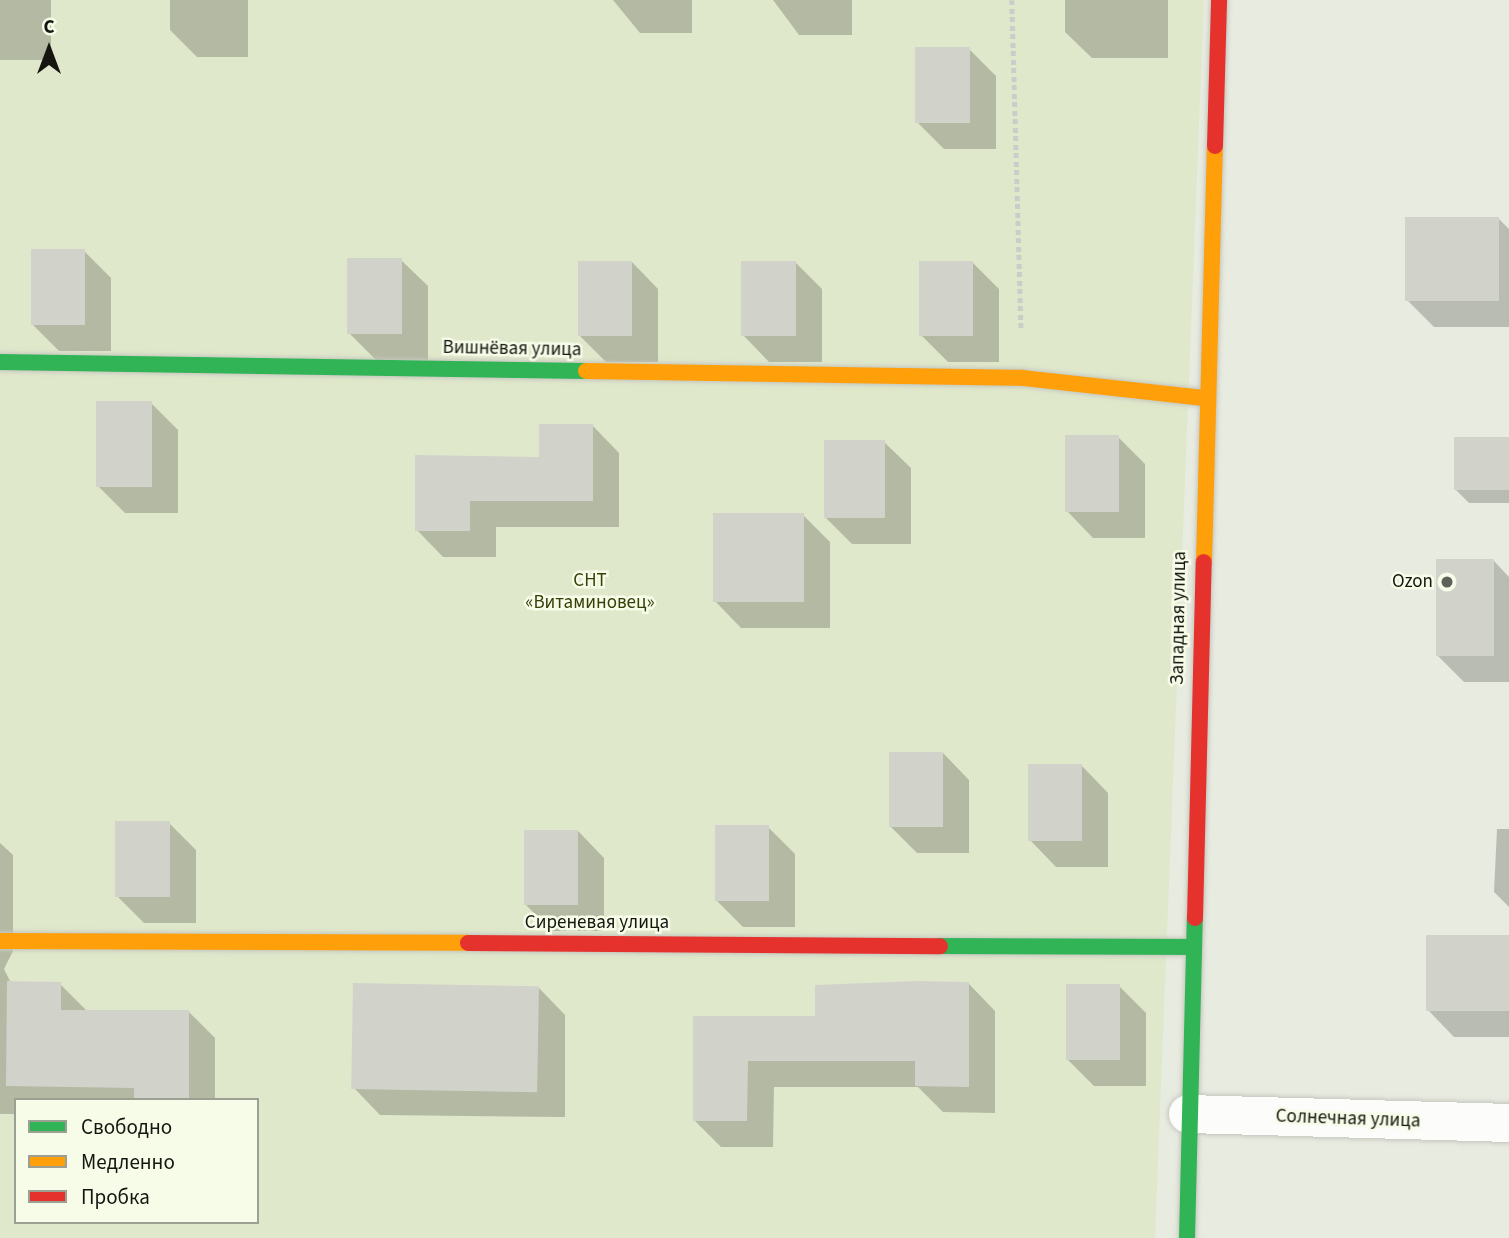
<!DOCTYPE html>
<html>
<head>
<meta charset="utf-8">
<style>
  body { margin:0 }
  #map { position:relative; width:1509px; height:1238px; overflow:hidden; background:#e8ebe0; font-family:"Source Sans 3",sans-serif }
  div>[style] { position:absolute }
  .green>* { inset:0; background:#e0e8cb }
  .shadow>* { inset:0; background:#0003; transform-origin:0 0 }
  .building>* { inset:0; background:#d1d3cb; transform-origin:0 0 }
  .path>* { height:4.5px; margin-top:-2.25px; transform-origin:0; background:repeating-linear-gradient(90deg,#cccdca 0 5px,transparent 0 8.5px) }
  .roads { filter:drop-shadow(0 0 2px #c5c7be) drop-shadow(0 0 2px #c5c7be) }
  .street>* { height:38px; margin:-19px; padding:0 19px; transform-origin:19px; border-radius:19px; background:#fcfcfa }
  .fast>* { height:16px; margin:-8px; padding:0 8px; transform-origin:8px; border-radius:8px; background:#30b455 }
  .slow>* { height:16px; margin:-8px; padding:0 8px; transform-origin:8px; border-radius:8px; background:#ff9f0a }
  .jam>* { height:16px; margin:-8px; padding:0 8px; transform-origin:8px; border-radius:8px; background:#e5322d }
  .dots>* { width:19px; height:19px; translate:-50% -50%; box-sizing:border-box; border:4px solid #f7fce9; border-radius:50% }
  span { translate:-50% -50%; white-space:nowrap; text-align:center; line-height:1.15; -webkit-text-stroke:5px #f7fce9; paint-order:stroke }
  .street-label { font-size:19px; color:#14160f }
  .park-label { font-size:19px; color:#364108 }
  .poi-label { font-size:19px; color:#14160f }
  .right { translate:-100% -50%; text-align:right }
  .legend { position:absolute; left:14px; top:1098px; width:245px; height:126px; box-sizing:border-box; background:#f7fce9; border:2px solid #9ca092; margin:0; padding:9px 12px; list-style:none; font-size:21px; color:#14160f }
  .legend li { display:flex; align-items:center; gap:14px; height:35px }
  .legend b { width:35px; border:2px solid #9ca092 }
  .north { position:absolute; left:14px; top:14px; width:70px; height:70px; -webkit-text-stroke:5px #f7fce9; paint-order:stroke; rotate:0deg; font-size:19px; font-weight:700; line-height:28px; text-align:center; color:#14160f }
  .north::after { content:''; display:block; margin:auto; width:24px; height:32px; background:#14160f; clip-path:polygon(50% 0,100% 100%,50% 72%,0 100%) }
</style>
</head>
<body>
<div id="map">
  <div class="green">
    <i style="clip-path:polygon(evenodd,0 0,1204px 0,1155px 1238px,0 1238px,0 0,16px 1100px,257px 1100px,257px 1222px,16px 1222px,16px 1100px)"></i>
  </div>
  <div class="shadow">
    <i style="left:0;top:0;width:51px;height:60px"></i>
    <i style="clip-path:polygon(170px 0,248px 0,248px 57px,197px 57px,170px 30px)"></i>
    <i style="clip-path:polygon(613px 0,692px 0,692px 33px,640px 33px)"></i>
    <i style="clip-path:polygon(773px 0,852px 0,852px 35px,799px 35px)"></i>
    <i style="clip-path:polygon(1065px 0,1168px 0,1168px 58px,1092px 58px,1065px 32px)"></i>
    <i style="clip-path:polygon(969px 49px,996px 76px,996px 149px,944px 149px,917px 122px)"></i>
    <i style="clip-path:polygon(1499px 219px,1509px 229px,1509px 327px,1434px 327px,1407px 300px)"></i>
    <i style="clip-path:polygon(84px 251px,111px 278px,111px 351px,59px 351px,32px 324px)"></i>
    <i style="clip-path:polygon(401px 260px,428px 286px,428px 360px,376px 360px,349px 333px)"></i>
    <i style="clip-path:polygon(632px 262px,658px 289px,658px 362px,606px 362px,579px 335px)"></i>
    <i style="clip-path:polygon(795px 262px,822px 289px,822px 362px,769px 362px,743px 335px)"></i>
    <i style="clip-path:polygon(972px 262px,999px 289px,999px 362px,948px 362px,921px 335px)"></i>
    <i style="clip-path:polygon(151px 403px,178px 430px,178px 513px,125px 513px,98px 486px)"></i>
    <i style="clip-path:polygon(593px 426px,619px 453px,619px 527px,496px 527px,496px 557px,443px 557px,417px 530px)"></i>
    <i style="clip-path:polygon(1118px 437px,1145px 464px,1145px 538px,1093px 538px,1067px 511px)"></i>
    <i style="clip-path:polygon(1509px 439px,1509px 503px,1469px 503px,1456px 490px)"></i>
    <i style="clip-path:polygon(884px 442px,911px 468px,911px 544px,852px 544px,825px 517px)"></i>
    <i style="clip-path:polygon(803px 515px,830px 542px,830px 628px,741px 628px,715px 601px)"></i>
    <i style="clip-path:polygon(1494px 561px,1509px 577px,1509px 682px,1464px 682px,1437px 655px)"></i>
    <i style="clip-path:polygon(943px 753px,969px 780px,969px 853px,917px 853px,890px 826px)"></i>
    <i style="clip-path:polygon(1082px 766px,1108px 793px,1108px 867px,1056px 867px,1030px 840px)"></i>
    <i style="clip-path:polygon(169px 823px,196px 850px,196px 923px,144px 923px,117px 896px)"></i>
    <i style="clip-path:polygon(768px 827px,795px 854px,795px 927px,743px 927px,717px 901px)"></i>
    <i style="clip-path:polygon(1497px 829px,1509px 829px,1509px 907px,1494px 892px)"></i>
    <i style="clip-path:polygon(578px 831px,604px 858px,604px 931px,552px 931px,525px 904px)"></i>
    <i style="clip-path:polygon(0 843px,13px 855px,13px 951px,4px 969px,11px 983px,60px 984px,88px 1012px,189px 1012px,215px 1038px,215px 1100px,16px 1100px,16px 1114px,0 1114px)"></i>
    <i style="clip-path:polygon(1509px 936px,1509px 1037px,1454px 1037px,1428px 1010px)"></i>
    <i style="clip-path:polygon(969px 984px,995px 1011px,995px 1113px,943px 1112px,918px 1087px,774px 1087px,773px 1147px,721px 1147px,695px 1121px,695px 1018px,817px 1018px)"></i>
    <i style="clip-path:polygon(1119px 986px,1146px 1013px,1146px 1086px,1094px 1086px,1067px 1059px)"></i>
    <i style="clip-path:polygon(539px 988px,565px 1015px,565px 1117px,380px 1115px,354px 1088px)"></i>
  </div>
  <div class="building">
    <i style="left:915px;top:47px;width:55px;height:76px"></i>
    <i style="left:1405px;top:217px;width:94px;height:84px"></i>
    <i style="left:31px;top:249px;width:54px;height:76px"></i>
    <i style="left:347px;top:258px;width:55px;height:76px"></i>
    <i style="left:578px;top:261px;width:54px;height:75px"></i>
    <i style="left:741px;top:261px;width:55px;height:75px"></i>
    <i style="left:919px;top:261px;width:54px;height:75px"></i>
    <i style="left:96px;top:401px;width:56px;height:86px"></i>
    <i style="clip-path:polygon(539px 424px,593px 424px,593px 501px,470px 501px,470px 531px,415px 531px,415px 455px,539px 457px)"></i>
    <i style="left:1065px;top:435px;width:54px;height:77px"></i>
    <i style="left:1454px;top:437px;width:55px;height:53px"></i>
    <i style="left:824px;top:440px;width:61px;height:78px"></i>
    <i style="left:713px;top:513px;width:91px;height:89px"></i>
    <i style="left:1436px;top:559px;width:58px;height:97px"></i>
    <i style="left:889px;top:752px;width:54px;height:75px"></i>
    <i style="left:1028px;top:764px;width:54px;height:77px"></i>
    <i style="left:115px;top:821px;width:55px;height:76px"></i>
    <i style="left:715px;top:825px;width:54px;height:76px"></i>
    <i style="left:524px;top:830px;width:54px;height:75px"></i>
    <i style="left:1426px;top:935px;width:83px;height:76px"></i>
    <i style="clip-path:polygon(7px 981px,61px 982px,61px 1010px,189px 1010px,189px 1100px,134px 1100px,134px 1088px,6px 1086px)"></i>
    <i style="clip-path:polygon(915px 981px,969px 982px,969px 1087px,915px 1086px,915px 1061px,748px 1061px,747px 1121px,693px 1121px,693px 1016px,815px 1016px,815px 985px)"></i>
    <i style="left:353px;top:983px;width:186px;height:106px;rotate:1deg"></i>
    <i style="left:1066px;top:984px;width:54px;height:76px"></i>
  </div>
  <div class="path">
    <i style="left:1012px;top:0;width:331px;rotate:88.4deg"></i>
  </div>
  <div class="roads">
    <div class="street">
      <i style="left:1188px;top:1114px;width:321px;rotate:1.6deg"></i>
    </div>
    <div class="fast">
      <i style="left:0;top:362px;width:586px;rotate:0.88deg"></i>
      <i style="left:940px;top:946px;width:253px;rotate:0.2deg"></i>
      <i style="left:1187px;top:1238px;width:320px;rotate:-88.6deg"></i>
    </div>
    <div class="slow">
      <i style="left:586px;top:371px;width:437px;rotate:0.9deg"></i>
      <i style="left:1023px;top:378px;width:183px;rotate:6.3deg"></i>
      <i style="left:1204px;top:562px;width:416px;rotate:-88.5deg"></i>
      <i style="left:0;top:941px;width:468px;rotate:0.2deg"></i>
    </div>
    <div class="jam">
      <i style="left:1215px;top:146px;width:146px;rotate:-88.4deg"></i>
      <i style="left:1195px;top:918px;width:356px;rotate:-88.6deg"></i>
      <i style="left:468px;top:943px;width:472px;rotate:0.4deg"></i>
    </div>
  </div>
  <div class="dots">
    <i style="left:1447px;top:582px;background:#5e6158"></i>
  </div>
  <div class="street-label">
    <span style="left:512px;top:349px;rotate:1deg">Вишнёвая улица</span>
    <span style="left:1179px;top:618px;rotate:-89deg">Западная улица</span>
    <span style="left:597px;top:923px">Сиреневая улица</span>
    <span style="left:1348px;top:1119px;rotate:2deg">Солнечная улица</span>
  </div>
  <div class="park-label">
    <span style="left:590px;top:592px">СНТ<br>«Витаминовец»</span>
  </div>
  <div class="poi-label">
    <span class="right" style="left:1433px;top:582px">Ozon</span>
  </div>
  <ul class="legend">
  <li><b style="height:9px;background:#30b455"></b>Свободно</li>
  <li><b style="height:9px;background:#ff9f0a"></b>Медленно</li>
  <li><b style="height:9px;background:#e5322d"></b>Пробка</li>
  </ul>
  <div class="north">С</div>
</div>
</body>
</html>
